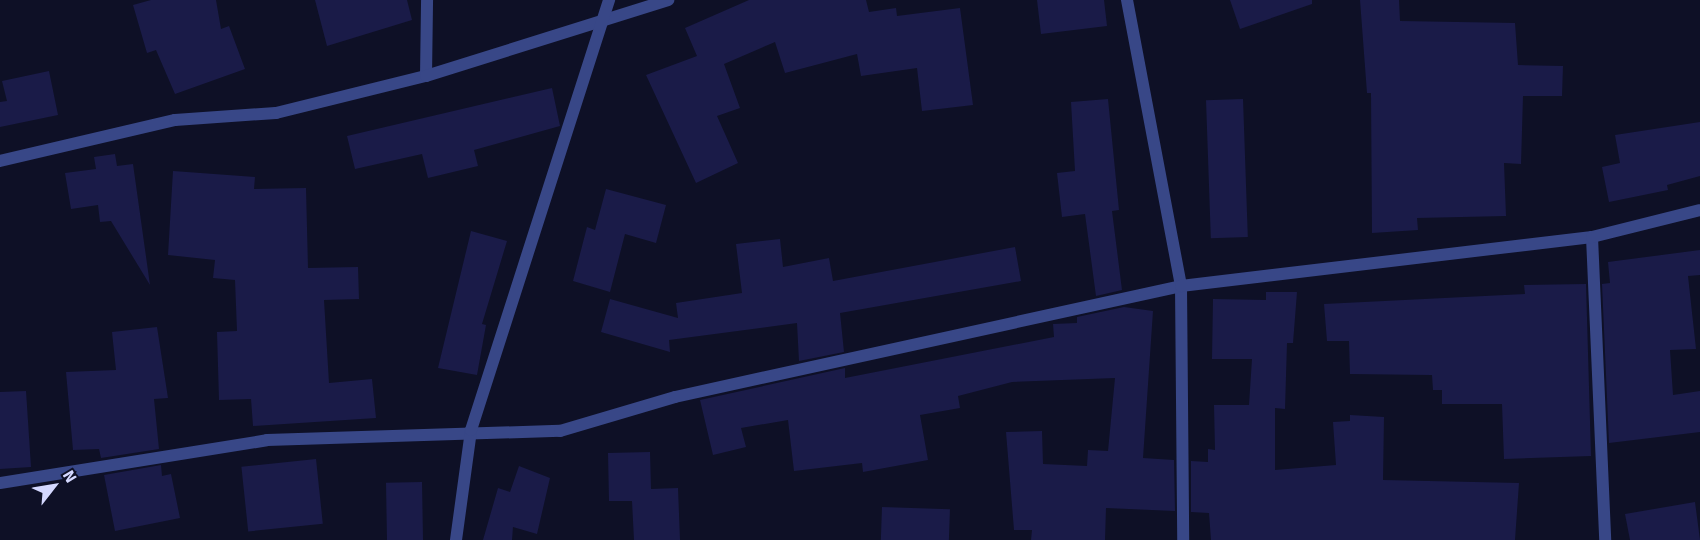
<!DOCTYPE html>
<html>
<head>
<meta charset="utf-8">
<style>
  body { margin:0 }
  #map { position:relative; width:1700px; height:540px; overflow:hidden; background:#0e1026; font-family:Signika,sans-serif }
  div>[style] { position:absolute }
  .building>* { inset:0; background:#1a1b48; transform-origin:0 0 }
  .street>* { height:12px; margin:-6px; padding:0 6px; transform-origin:6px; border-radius:6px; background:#384787 }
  span { translate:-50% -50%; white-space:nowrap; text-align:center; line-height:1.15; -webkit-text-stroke:5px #0e1026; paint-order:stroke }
  .north { position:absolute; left:24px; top:456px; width:60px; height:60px; -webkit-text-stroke:4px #0e1026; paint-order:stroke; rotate:59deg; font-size:16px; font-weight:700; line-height:24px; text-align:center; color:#d4d8ff }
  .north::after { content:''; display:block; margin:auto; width:21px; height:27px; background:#d4d8ff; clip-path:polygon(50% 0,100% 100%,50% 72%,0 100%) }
</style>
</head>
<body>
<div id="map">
  <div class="building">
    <i style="clip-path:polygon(151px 0,216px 0,221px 29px,229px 26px,245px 69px,175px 94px,156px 50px,147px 53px,133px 5px)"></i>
    <i style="clip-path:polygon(315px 0,407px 0,412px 20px,327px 46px)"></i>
    <i style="clip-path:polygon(749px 0,866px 0,869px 12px,896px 8px,897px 16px,960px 8px,973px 105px,922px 111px,917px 68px,861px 76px,857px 54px,785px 73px,775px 42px,724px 64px,740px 108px,717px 116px,738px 163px,696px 183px,646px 75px,697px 56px,685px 28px)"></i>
    <i style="clip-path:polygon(1037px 0,1104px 0,1107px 26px,1041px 34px)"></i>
    <i style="clip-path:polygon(1230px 0,1312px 0,1312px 4px,1240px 29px)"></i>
    <i style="clip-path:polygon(1360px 0,1399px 0,1400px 21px,1515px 23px,1518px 65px,1563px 66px,1562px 96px,1523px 96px,1521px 164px,1504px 163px,1506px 216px,1417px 218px,1418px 230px,1372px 233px,1371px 93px,1367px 93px)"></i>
    <i style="clip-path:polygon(49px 71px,58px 115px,0 127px,0 102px,7px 101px,2px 81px)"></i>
    <i style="clip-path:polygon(552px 88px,560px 126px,474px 150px,478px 166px,428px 178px,422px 154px,355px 169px,347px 136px)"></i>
    <i style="clip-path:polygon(1108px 99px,1119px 210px,1112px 211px,1122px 290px,1096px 296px,1085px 214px,1062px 217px,1057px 173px,1075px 171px,1071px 102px)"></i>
    <i style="left:1243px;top:99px;width:138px;height:37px;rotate:88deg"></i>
    <i style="clip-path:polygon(1700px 122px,1700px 176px,1667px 185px,1668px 190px,1609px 202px,1602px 167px,1620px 163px,1615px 135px)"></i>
    <i style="clip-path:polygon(115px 154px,117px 166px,133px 164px,150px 285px,111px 221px,100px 222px,98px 205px,71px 209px,65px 173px,96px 169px,94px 157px)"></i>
    <i style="clip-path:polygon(173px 171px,255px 177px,254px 189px,306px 188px,308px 268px,358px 267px,359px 299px,324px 300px,329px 383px,372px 379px,376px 418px,253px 426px,251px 399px,219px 400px,217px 332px,237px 331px,235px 280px,213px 278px,215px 260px,168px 255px)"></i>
    <i style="clip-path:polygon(606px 189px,666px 205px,656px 243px,625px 234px,610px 292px,573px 281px,587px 227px,595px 230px)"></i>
    <i style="clip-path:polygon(471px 231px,507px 241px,482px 324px,486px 325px,477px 375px,438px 368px)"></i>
    <i style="clip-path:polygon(780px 239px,783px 267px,829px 258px,833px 281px,1015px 247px,1021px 281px,840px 313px,844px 352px,799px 361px,797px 323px,669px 340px,670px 352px,601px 332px,610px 299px,678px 318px,676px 303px,742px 293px,736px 244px)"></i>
    <i style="clip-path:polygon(1700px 250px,1700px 275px,1688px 276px,1696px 349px,1670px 350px,1673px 395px,1700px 391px,1700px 432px,1609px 443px,1602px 284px,1610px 283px,1608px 262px)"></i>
    <i style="clip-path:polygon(1586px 284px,1591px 456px,1504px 459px,1502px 404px,1442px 404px,1442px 390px,1433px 390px,1432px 375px,1350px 374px,1349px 341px,1327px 341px,1324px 304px,1525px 294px,1524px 285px)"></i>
    <i style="clip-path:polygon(1266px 292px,1297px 292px,1293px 343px,1287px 343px,1285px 409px,1275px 408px,1275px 470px,1336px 465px,1333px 422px,1350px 421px,1350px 415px,1384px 417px,1383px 480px,1519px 483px,1515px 540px,1211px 540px,1209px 513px,1191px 512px,1191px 461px,1208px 462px,1208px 449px,1215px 450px,1214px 405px,1249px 405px,1252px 359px,1212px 359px,1213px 299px,1266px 300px)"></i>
    <i style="clip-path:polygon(1124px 307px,1153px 311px,1143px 458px,1174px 460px,1175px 511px,1106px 508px,1105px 540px,1031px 540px,1032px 530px,1014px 530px,1006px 432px,1042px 431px,1043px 464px,1087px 466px,1088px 450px,1108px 451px,1115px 378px,1012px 382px,958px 396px,960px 408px,920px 415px,928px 460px,863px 472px,862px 463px,794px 471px,788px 420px,741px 428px,746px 447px,713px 455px,700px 400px,845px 368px,845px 378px,1054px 337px,1053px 324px,1077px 323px,1077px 317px)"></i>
    <i style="clip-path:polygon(157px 327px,168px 398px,154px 399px,159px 449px,101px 458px,99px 449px,73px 450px,66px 372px,116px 370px,112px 332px)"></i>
    <i style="clip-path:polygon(26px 391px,31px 467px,0 469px,0 392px)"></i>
    <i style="clip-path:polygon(650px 452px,651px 489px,678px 488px,680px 540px,634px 540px,632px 501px,609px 501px,608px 453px)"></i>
    <i style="left:316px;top:459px;width:65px;height:75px;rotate:84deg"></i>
    <i style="clip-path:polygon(161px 465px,162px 476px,171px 474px,180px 518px,115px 531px,104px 475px)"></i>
    <i style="clip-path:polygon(519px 466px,550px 478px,537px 534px,513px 527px,512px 540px,483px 540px,498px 488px,510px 492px)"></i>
    <i style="left:422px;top:482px;width:58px;height:36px;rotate:89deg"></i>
    <i style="clip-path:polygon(1695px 502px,1700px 540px,1630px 540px,1625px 514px)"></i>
    <i style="left:882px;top:507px;width:68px;height:33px;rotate:2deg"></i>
  </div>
  <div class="street">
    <i style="left:1127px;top:0;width:291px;rotate:79.3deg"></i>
    <i style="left:1181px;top:286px;width:254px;rotate:89.5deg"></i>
    <i style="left:426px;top:76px;width:76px;rotate:-89.2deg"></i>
    <i style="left:0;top:161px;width:180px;rotate:-13.2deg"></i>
    <i style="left:175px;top:120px;width:101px;rotate:-4deg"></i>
    <i style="left:276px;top:113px;width:154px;rotate:-13.9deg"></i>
    <i style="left:426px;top:76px;width:254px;rotate:-17.4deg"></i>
    <i style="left:1592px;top:237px;width:303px;rotate:87.5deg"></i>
    <i style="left:0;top:483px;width:270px;rotate:-9.1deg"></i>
    <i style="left:267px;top:440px;width:293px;rotate:-1.8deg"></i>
    <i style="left:560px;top:431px;width:120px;rotate:-16.5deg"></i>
    <i style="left:675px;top:397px;width:518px;rotate:-12.37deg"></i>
    <i style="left:1181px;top:286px;width:414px;rotate:-6.8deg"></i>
    <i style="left:1592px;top:237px;width:111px;rotate:-14deg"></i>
    <i style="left:456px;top:540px;width:111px;rotate:-82.2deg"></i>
    <i style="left:471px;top:430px;width:452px;rotate:-72.2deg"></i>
  </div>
  <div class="north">N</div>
</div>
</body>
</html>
